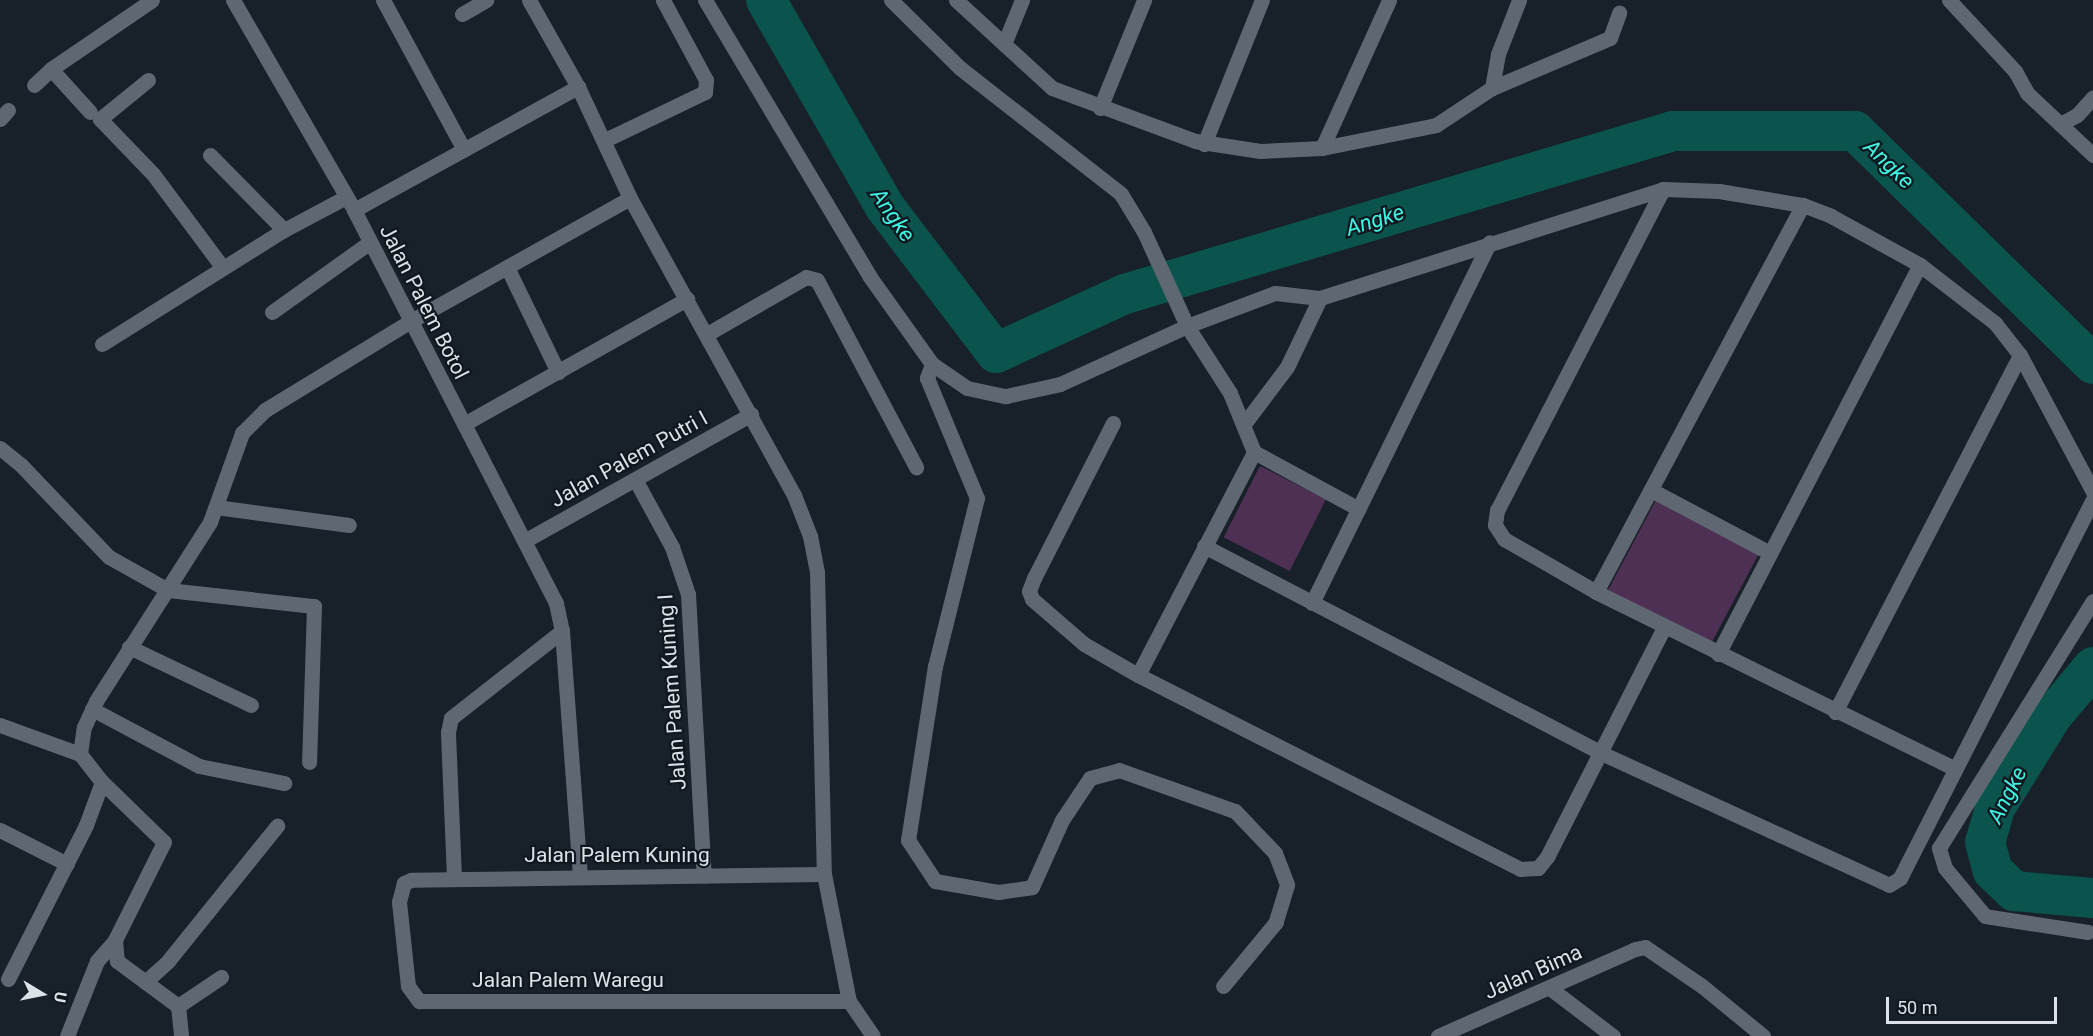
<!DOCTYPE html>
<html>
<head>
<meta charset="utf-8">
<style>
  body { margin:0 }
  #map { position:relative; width:2093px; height:1036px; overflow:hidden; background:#182029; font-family:Roboto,sans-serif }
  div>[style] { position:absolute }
  .green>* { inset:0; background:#4d3053; transform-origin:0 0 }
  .river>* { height:40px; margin:-20px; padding:0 20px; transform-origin:20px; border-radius:20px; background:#0a544d }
  .minor>* { height:15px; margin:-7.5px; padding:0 7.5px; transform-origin:7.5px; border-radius:7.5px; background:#5f6872 }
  span { translate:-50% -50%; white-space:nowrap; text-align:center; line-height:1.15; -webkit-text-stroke:4.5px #0f171f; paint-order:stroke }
  .street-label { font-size:21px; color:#dde2e8 }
  .water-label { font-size:22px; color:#3ff4e2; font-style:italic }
  .north { position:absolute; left:12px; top:964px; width:60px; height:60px; -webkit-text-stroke:4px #0f171f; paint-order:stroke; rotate:100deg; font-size:16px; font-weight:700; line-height:24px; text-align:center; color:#dde2e8 }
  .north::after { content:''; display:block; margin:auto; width:21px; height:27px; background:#dde2e8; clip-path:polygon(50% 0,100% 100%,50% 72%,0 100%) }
  .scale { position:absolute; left:1886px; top:997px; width:171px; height:27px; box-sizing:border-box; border:3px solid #dde2e8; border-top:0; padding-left:8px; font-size:18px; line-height:21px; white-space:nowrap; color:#dde2e8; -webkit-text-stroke:4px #0f171f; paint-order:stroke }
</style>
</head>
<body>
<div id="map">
  <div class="green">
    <i style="left:1260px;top:466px;width:74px;height:80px;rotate:27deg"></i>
    <i style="left:1656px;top:500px;width:116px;height:102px;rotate:28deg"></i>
  </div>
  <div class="river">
    <i style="left:766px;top:0;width:239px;rotate:60.1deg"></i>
    <i style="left:885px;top:207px;width:183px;rotate:52.8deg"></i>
    <i style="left:996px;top:353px;width:142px;rotate:-24.6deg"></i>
    <i style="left:1125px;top:294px;width:572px;rotate:-16.56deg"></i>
    <i style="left:1673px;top:131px;width:182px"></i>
    <i style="left:1855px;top:131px;width:333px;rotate:44.4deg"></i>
    <i style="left:2093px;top:667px;width:64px;rotate:129.9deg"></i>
    <i style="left:2052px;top:716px;width:108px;rotate:121.8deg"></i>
    <i style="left:1995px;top:808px;width:35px;rotate:106deg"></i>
    <i style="left:1985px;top:842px;width:30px;rotate:75deg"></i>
    <i style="left:1993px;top:871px;width:29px;rotate:44deg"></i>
    <i style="left:2014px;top:891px;width:79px;rotate:5.1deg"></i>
  </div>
  <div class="minor">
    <i style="left:233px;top:0;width:242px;rotate:60deg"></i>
    <i style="left:354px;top:210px;width:442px;rotate:62.8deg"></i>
    <i style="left:556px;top:603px;width:29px;rotate:78deg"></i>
    <i style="left:562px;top:631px;width:245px;rotate:85.8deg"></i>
    <i style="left:383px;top:0;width:170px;rotate:61.6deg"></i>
    <i style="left:529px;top:0;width:100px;rotate:60.6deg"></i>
    <i style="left:578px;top:87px;width:123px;rotate:64.9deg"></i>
    <i style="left:630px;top:198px;width:339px;rotate:61.1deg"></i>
    <i style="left:794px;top:495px;width:44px;rotate:68.7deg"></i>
    <i style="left:810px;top:536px;width:37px;rotate:79deg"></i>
    <i style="left:817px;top:572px;width:302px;rotate:88.7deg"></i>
    <i style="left:824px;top:874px;width:129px;rotate:78.9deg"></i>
    <i style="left:849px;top:1001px;width:42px;rotate:55.6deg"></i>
    <i style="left:705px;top:0;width:322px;rotate:59.2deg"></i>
    <i style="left:870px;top:277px;width:107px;rotate:54.5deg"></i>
    <i style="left:932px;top:364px;width:42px;rotate:34.4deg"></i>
    <i style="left:967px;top:388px;width:40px;rotate:12deg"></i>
    <i style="left:1006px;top:396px;width:55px;rotate:-12.5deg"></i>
    <i style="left:1060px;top:384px;width:140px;rotate:-24.5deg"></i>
    <i style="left:1187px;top:326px;width:94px;rotate:-20.6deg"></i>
    <i style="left:1275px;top:293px;width:45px;rotate:6.3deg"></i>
    <i style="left:891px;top:0;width:97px;rotate:44.6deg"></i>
    <i style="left:960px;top:68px;width:204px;rotate:38deg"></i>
    <i style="left:1121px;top:194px;width:44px;rotate:58.8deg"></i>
    <i style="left:1144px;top:232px;width:103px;rotate:65.4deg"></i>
    <i style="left:1187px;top:326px;width:80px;rotate:57.3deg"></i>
    <i style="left:1230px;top:393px;width:64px;rotate:67.9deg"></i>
    <i style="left:1254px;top:452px;width:119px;rotate:28.5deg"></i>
    <i style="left:956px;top:0;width:130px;rotate:42.5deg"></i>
    <i style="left:1052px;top:88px;width:153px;rotate:20.3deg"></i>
    <i style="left:1195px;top:141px;width:66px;rotate:8.7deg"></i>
    <i style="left:1260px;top:151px;width:62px;rotate:-2.8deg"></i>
    <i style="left:1322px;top:148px;width:116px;rotate:-11.4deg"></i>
    <i style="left:1436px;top:125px;width:67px;rotate:-33.5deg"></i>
    <i style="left:1492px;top:88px;width:128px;rotate:-23deg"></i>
    <i style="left:1610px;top:38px;width:27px;rotate:-70deg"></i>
    <i style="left:1949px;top:0;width:97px;rotate:47.1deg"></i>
    <i style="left:2015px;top:71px;width:25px;rotate:61deg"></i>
    <i style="left:2027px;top:93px;width:91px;rotate:43.2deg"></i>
    <i style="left:462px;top:14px;width:28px;rotate:-30deg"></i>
    <i style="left:1004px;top:44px;width:48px;rotate:-67.8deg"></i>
    <i style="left:51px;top:69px;width:58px;rotate:47.8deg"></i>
    <i style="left:148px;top:80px;width:62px;rotate:140.9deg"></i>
    <i style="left:100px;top:119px;width:76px;rotate:46.1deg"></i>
    <i style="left:153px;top:174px;width:117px;rotate:53.3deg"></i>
    <i style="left:34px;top:85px;width:23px;rotate:-43deg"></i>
    <i style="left:51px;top:69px;width:122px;rotate:-34.3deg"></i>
    <i style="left:1492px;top:88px;width:35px;rotate:-80deg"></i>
    <i style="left:1498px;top:54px;width:58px;rotate:-68.7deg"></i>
    <i style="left:1100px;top:108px;width:117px;rotate:-67.8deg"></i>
    <i style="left:0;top:119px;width:12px;rotate:-48deg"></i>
    <i style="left:2060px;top:124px;width:19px;rotate:-28deg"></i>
    <i style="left:2077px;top:115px;width:24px;rotate:-48deg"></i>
    <i style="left:605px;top:140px;width:111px;rotate:-25.6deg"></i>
    <i style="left:705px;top:92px;width:12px;rotate:-85deg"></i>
    <i style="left:706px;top:80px;width:91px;rotate:-118.3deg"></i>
    <i style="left:1204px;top:144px;width:155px;rotate:-68.1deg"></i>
    <i style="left:1322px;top:148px;width:162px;rotate:-65.6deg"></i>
    <i style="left:210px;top:155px;width:105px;rotate:45.4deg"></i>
    <i style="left:284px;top:230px;width:70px;rotate:-28deg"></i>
    <i style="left:1663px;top:189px;width:361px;rotate:117.3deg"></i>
    <i style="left:1497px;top:510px;width:15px;rotate:98deg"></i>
    <i style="left:1495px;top:525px;width:17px;rotate:57deg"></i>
    <i style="left:1504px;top:539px;width:106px;rotate:29.9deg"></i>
    <i style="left:1596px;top:592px;width:399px;rotate:26.2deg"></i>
    <i style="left:354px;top:210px;width:256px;rotate:-28.8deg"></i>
    <i style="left:507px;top:267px;width:117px;rotate:64.1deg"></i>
    <i style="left:272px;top:312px;width:120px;rotate:-35.5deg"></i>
    <i style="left:707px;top:334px;width:114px;rotate:-29.9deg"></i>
    <i style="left:806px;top:277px;width:11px;rotate:15deg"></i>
    <i style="left:817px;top:280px;width:212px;rotate:62.1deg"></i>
    <i style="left:102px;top:344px;width:215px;rotate:-32.1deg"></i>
    <i style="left:932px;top:364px;width:15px;rotate:110deg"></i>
    <i style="left:927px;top:378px;width:130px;rotate:67.4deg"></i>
    <i style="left:977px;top:498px;width:173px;rotate:104deg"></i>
    <i style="left:935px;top:666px;width:176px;rotate:98.8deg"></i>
    <i style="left:908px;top:840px;width:49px;rotate:56.6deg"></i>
    <i style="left:935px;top:881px;width:64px;rotate:9.9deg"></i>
    <i style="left:998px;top:892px;width:34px;rotate:-8deg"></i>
    <i style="left:1032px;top:887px;width:73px;rotate:-65.9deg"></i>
    <i style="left:1062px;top:820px;width:50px;rotate:-56.3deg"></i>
    <i style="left:1090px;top:778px;width:30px;rotate:-15deg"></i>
    <i style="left:1119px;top:770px;width:123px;rotate:19.5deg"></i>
    <i style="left:1235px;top:811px;width:58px;rotate:46.4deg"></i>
    <i style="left:1275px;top:853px;width:34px;rotate:69deg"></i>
    <i style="left:1287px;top:885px;width:39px;rotate:107deg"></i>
    <i style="left:1276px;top:922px;width:83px;rotate:129.6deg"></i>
    <i style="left:1113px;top:423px;width:174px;rotate:117deg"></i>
    <i style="left:1034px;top:578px;width:14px;rotate:111deg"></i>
    <i style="left:1029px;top:591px;width:9px;rotate:69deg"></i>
    <i style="left:1032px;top:599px;width:69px;rotate:40.9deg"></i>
    <i style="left:1084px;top:644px;width:62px;rotate:29.9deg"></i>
    <i style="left:1138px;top:675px;width:428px;rotate:26.9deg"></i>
    <i style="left:1520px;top:869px;width:18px;rotate:-3deg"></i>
    <i style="left:1538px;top:868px;width:14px;rotate:-51deg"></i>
    <i style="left:1547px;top:857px;width:258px;rotate:-63deg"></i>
    <i style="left:464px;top:424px;width:256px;rotate:-29.3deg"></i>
    <i style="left:1244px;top:424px;width:71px;rotate:-53deg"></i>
    <i style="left:1287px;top:367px;width:76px;rotate:-64.4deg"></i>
    <i style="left:1320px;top:298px;width:360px;rotate:-17.6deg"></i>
    <i style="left:1663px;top:189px;width:56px;rotate:2deg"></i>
    <i style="left:1719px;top:191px;width:85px;rotate:9.5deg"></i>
    <i style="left:1803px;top:205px;width:30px;rotate:21deg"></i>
    <i style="left:1831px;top:216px;width:102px;rotate:28.8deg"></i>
    <i style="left:1920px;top:265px;width:95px;rotate:37.7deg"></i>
    <i style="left:1995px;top:323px;width:41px;rotate:52deg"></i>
    <i style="left:2020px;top:355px;width:155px;rotate:61.9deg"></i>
    <i style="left:0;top:448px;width:27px;rotate:39deg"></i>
    <i style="left:21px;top:465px;width:127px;rotate:46.3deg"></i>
    <i style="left:109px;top:557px;width:68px;rotate:29.2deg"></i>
    <i style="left:168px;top:590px;width:147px;rotate:6.3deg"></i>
    <i style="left:314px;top:606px;width:156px;rotate:91.8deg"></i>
    <i style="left:636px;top:481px;width:75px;rotate:61.4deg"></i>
    <i style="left:672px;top:547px;width:50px;rotate:71.2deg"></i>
    <i style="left:688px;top:594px;width:282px;rotate:86.8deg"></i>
    <i style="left:1653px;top:491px;width:130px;rotate:27.9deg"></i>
    <i style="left:216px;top:507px;width:134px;rotate:7.7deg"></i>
    <i style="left:526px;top:540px;width:258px;rotate:-29.2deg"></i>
    <i style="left:1204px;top:546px;width:445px;rotate:27.5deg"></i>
    <i style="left:1599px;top:752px;width:319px;rotate:24.6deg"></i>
    <i style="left:1889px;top:885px;width:13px;rotate:-32deg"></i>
    <i style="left:1900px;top:878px;width:424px;rotate:-63deg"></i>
    <i style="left:1596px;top:592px;width:439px;rotate:-61.9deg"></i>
    <i style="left:1312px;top:603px;width:402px;rotate:-63.8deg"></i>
    <i style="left:129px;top:647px;width:135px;rotate:25.4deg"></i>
    <i style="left:1718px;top:654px;width:438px;rotate:-62.6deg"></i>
    <i style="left:1138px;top:675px;width:251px;rotate:-62.5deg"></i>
    <i style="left:92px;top:709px;width:121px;rotate:28deg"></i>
    <i style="left:199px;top:766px;width:87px;rotate:11.3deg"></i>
    <i style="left:1835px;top:712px;width:402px;rotate:-62.6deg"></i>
    <i style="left:0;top:725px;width:85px;rotate:19.9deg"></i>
    <i style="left:80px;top:754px;width:27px;rotate:-82deg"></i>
    <i style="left:84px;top:727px;width:29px;rotate:-65deg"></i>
    <i style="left:96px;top:701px;width:212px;rotate:-57.5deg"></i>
    <i style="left:210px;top:522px;width:95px;rotate:-70.2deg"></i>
    <i style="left:242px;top:433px;width:33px;rotate:-45deg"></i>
    <i style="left:265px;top:410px;width:169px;rotate:-31.4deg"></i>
    <i style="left:409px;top:322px;width:253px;rotate:-29.3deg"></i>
    <i style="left:80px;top:754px;width:36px;rotate:52deg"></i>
    <i style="left:102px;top:782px;width:86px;rotate:44.1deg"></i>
    <i style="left:164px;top:842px;width:110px;rotate:116.6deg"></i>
    <i style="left:115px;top:940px;width:21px;rotate:85deg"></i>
    <i style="left:117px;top:961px;width:76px;rotate:36.4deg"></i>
    <i style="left:178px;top:1006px;width:30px;rotate:84deg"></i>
    <i style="left:0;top:830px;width:75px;rotate:26.9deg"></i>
    <i style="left:824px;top:874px;width:413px;rotate:179.2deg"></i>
    <i style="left:411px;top:880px;width:8px;rotate:157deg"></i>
    <i style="left:404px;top:883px;width:20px;rotate:105deg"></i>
    <i style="left:399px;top:902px;width:84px;rotate:83.9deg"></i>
    <i style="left:408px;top:986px;width:19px;rotate:54deg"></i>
    <i style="left:419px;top:1001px;width:430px"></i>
    <i style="left:454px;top:877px;width:145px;rotate:-92.4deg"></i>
    <i style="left:448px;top:732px;width:14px;rotate:-78deg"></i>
    <i style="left:451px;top:718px;width:141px;rotate:-38.1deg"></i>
    <i style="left:2088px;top:932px;width:104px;rotate:-171.2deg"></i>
    <i style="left:1985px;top:916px;width:62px;rotate:-129.8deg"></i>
    <i style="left:1945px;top:868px;width:21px;rotate:-107deg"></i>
    <i style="left:1939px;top:848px;width:291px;rotate:-58.1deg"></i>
    <i style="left:8px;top:979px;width:173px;rotate:-63.1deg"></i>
    <i style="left:86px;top:825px;width:46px;rotate:-69.6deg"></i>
    <i style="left:145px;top:982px;width:31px;rotate:-42deg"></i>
    <i style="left:168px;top:961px;width:174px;rotate:-51.1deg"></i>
    <i style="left:1551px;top:989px;width:78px;rotate:37.2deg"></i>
    <i style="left:178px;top:1006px;width:52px;rotate:-34deg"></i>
    <i style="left:67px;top:1036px;width:81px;rotate:-68.2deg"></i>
    <i style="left:97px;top:961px;width:28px;rotate:-49deg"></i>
    <i style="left:1438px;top:1036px;width:215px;rotate:-23.8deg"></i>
    <i style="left:1635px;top:949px;width:10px;rotate:-11deg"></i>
    <i style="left:1645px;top:947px;width:69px;rotate:34.4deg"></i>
    <i style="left:1702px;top:986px;width:79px;rotate:39.3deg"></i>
  </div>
  <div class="street-label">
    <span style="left:424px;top:302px;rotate:63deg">Jalan Palem Botol</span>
    <span style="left:629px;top:459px;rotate:-29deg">Jalan Palem Putri I</span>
    <span style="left:672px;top:692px;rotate:-94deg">Jalan Palem Kuning I</span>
    <span style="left:617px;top:855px">Jalan Palem Kuning</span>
    <span style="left:1533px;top:972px;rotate:-24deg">Jalan Bima</span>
    <span style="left:568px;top:980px">Jalan Palem Waregu</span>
  </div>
  <div class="water-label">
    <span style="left:1889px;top:164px;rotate:44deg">Angke</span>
    <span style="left:893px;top:215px;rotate:55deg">Angke</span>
    <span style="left:1375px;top:220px;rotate:-17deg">Angke</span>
    <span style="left:2007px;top:795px;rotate:-63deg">Angke</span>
  </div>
  <div class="north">U</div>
  <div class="scale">50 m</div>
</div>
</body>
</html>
